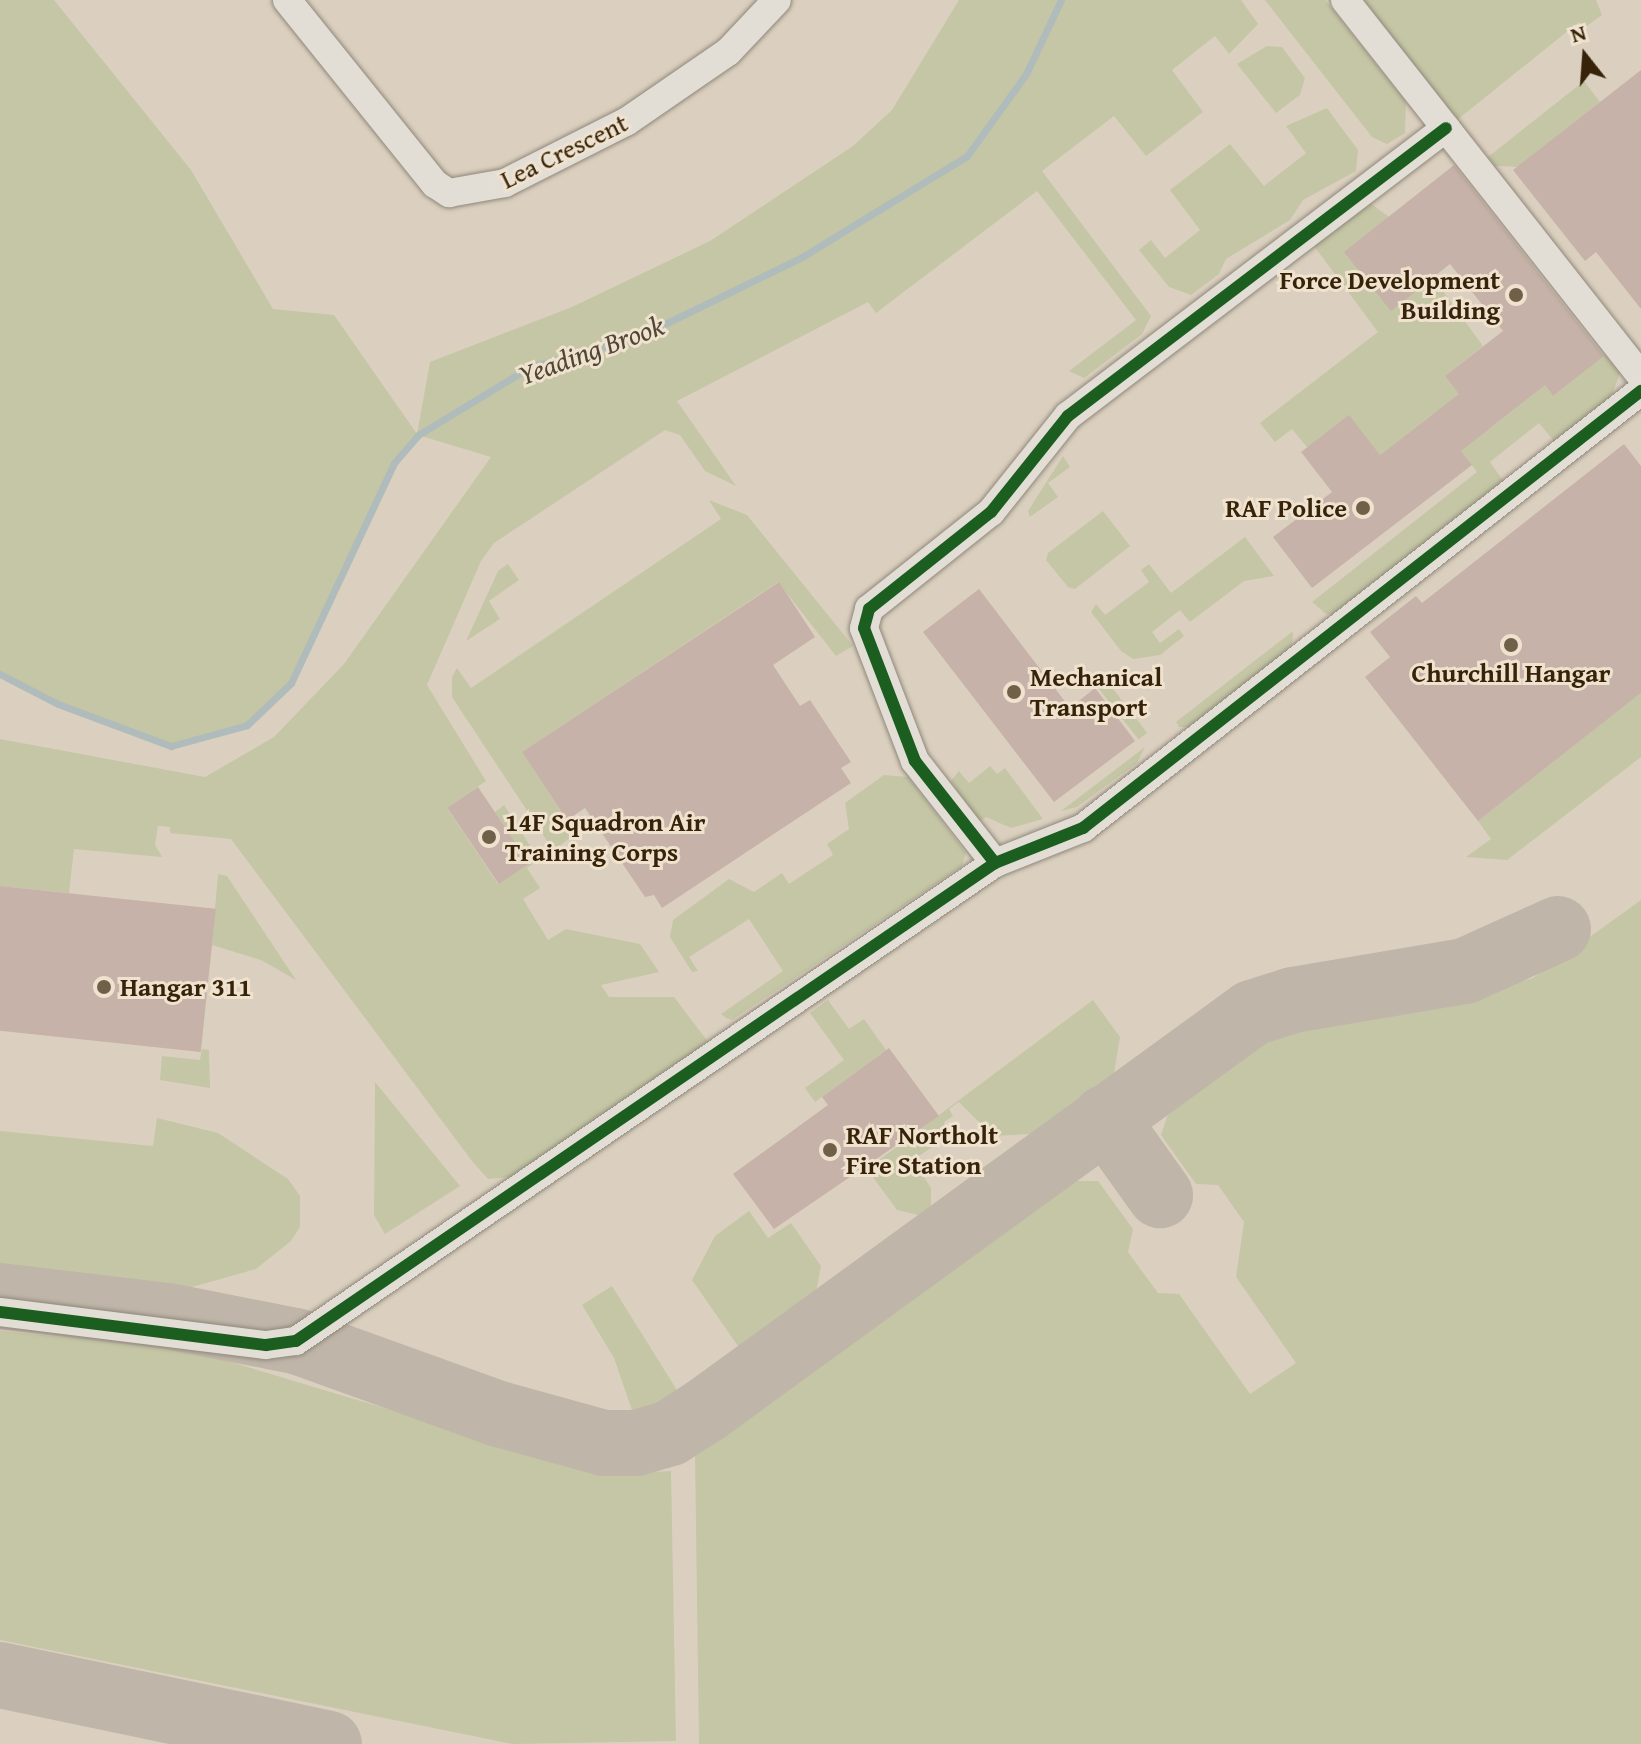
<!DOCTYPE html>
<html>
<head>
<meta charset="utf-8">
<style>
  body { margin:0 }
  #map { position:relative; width:1641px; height:1744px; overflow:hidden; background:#dbd0bf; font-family:"Gentium Book Plus",serif }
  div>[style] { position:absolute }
  .green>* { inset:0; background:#c4c6a5; transform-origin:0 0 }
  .stream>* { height:7px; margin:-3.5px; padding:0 3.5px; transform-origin:3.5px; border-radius:3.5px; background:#b0bcbb }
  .taxiway>* { height:66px; margin:-33px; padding:0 33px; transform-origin:33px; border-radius:33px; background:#bfb6a9 }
  .building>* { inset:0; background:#c6b2a8; transform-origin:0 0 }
  .roads { filter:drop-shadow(0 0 2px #90877b) drop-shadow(0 0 2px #90877b) }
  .minor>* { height:28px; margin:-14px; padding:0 14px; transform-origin:14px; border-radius:14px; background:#e3ded5 }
  .cycleway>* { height:12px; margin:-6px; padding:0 6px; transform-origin:6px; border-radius:6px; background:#1b5e20 }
  .dots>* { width:22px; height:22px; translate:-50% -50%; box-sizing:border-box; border:4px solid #efe2ce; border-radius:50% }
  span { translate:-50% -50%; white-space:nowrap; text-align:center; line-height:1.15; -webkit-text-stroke:6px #efe2ce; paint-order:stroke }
  .street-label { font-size:26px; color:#362309 }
  .poi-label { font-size:26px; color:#362309; font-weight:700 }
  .right { translate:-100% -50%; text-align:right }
  .left { translate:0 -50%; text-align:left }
  .water-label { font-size:28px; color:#504735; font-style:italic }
  .north { position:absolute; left:1545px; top:16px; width:80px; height:80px; -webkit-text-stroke:6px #efe2ce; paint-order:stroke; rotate:343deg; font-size:22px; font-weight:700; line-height:32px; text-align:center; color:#362309 }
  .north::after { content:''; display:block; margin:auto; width:28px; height:36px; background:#362309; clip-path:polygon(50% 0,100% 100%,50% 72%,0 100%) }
</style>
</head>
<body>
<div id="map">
  <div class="green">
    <i style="clip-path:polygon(0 0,54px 0,191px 170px,273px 309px,334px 315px,417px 434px,430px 362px,572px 307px,710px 241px,853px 146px,892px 110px,959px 0,1241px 0,1258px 24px,1229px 54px,1215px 36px,1172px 70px,1203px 112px,1146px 156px,1114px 116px,1042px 171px,1151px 316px,1142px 334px,1084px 378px,1069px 371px,1136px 320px,1037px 191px,876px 313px,868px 302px,677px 401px,736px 486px,705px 471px,680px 435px,665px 430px,494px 543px,481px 561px,427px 685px,486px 781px,447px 808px,498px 884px,529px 863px,495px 812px,504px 805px,539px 860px,527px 868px,540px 888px,523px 899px,548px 940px,566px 929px,640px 944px,659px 972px,601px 985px,609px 997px,674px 997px,709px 1043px,521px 1176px,488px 1179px,472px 1161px,231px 839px,170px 833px,170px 827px,158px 826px,155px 845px,162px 857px,74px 849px,69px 893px,0 886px,0 739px,205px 777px,274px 737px,344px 664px,491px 457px,418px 435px,394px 463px,291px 683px,247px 725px,171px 746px,58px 704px,0 674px)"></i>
    <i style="clip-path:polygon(1265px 0,1325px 0,1406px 102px,1405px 133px,1387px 144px,1372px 137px)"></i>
    <i style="clip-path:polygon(1362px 0,1596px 0,1602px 15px,1584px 28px,1579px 22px,1457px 120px)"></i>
    <i style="clip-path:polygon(1267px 46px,1282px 47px,1305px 78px,1300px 95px,1276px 113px,1237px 64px)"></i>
    <i style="clip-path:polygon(1584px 81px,1600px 102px,1518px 167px,1495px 166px,1488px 157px)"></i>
    <i style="clip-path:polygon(1327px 108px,1358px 150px,1356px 171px,1303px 200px,1290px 220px,1226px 259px,1219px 274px,1191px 295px,1169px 287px,1139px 250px,1151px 240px,1165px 258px,1200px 230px,1170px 190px,1230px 144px,1264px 186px,1306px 153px,1286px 126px)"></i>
    <i style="clip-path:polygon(1370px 203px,1389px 217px,1483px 346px,1445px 376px,1488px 430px,1531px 396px,1535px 372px,1553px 396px,1605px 355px,1620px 373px,1611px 398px,1554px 441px,1539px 423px,1490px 462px,1504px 482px,1335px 614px,1326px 614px,1312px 602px,1477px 472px,1433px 414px,1380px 455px,1307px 447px,1292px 429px,1275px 442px,1260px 423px,1378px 332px,1314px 246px)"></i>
    <i style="clip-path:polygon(1063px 456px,1070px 467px,1048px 483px,1058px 497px,1030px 517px,1028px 511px)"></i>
    <i style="clip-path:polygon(709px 500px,747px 515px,853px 646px,836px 656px,778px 582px,522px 752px,576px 834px,553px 850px,452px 697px,452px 677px,457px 668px,471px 688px,721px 519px)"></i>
    <i style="clip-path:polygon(1103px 511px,1130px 546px,1075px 589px,1068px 587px,1046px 560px,1048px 553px)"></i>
    <i style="clip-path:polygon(1245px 537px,1274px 576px,1244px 581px,1190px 622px,1180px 610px,1152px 632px,1160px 643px,1179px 629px,1184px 636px,1160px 655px,1133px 659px,1121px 651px,1091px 612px,1096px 604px,1105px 615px,1149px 582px,1141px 570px,1149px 564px,1171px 593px)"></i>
    <i style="clip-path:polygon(508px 564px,519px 580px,489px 601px,500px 619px,466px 641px,498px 571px)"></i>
    <i style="clip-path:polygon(1293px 631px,1292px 650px,1193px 727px,1179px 727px,1176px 722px)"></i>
    <i style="left:1106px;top:680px;width:67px;height:11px;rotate:52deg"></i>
    <i style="clip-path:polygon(1641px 693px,1641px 757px,1507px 860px,1466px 857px,1491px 839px,1478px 821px)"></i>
    <i style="clip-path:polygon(1145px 747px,1137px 763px,1077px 807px,1061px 811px)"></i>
    <i style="clip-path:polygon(990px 766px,997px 774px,1005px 768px,1043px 819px,1011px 828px,986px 817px,979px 822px,951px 781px,959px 771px,969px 783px)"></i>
    <i style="clip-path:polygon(884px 775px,908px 777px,966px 853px,962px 866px,732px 1020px,726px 1018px,721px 1014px,783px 971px,749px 919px,689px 957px,698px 971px,692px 972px,670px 937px,673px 920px,729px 879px,754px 892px,782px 873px,789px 884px,833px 855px,827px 844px,849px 829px,845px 803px)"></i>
    <i style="clip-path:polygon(218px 874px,227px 876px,296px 980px,261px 960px,212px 945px)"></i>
    <i style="clip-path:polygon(1641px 900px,1641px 1744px,699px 1744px,695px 1454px,1067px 1181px,1098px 1181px,1133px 1229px,1128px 1252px,1158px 1293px,1179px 1294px,1250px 1394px,1296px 1363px,1236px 1277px,1244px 1222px,1218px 1185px,1196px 1184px,1161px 1135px,1171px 1105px,1235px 1056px,1305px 1027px,1463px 999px,1533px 978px)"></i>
    <i style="clip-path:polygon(828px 1000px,849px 1029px,864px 1019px,886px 1050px,815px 1102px,805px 1088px,844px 1060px,810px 1013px)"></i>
    <i style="clip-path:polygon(1093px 1000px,1120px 1037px,1114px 1074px,1032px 1134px,993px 1136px,959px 1102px,949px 1109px,953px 1116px,944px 1122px,951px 1134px,913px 1160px,931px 1188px,931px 1209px,922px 1216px,897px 1210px,867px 1169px)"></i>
    <i style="clip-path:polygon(202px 1049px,209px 1050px,210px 1088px,160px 1080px,162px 1056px,200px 1060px)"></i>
    <i style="clip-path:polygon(375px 1082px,460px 1186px,385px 1234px,374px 1215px)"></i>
    <i style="clip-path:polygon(157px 1118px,218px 1133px,288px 1179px,300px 1196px,300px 1227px,291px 1241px,256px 1269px,192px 1287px,0 1267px,0 1131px,153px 1146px)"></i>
    <i style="clip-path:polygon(749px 1211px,768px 1238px,791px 1223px,821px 1266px,815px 1298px,740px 1349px,692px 1280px,715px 1236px)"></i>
    <i style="clip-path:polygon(612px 1286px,680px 1395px,655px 1409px,633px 1413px,614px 1358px,582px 1305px)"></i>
    <i style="clip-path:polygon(0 1331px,184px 1348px,608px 1475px,671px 1471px,676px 1741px,513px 1744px,0 1640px)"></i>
  </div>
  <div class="stream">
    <i style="left:0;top:674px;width:65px;rotate:27.3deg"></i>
    <i style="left:58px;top:704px;width:121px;rotate:20.4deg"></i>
    <i style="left:171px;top:746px;width:79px;rotate:-15.4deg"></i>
    <i style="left:247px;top:725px;width:61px;rotate:-43.7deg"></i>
    <i style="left:291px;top:683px;width:243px;rotate:-64.9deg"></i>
    <i style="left:394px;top:463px;width:37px;rotate:-49deg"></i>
    <i style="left:418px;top:435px;width:131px;rotate:-31.3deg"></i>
    <i style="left:530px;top:367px;width:110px;rotate:-15.3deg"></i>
    <i style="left:636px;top:338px;width:185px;rotate:-26deg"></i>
    <i style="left:802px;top:257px;width:193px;rotate:-31.5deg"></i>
    <i style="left:967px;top:156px;width:101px;rotate:-54.3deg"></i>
    <i style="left:1026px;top:74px;width:82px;rotate:-64.7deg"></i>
  </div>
  <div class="taxiway">
    <i style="left:1105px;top:1118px;width:95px;rotate:54.5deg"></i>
    <i style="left:0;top:1296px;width:169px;rotate:6.8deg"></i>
    <i style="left:168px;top:1316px;width:130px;rotate:11.1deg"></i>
    <i style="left:296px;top:1341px;width:216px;rotate:19.8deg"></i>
    <i style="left:499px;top:1414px;width:109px;rotate:15.4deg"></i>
    <i style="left:604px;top:1443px;width:32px"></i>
    <i style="left:636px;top:1443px;width:35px;rotate:-16deg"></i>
    <i style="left:670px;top:1433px;width:43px;rotate:-32.6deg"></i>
    <i style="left:706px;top:1410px;width:675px;rotate:-36.02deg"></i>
    <i style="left:1252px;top:1013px;width:43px;rotate:-17.6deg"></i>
    <i style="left:1293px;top:1000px;width:174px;rotate:-9.6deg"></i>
    <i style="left:1465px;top:971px;width:102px;rotate:-24.3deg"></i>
    <i style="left:0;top:1675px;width:336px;rotate:11.8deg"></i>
  </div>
  <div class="building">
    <i style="clip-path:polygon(1641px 70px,1641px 309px,1596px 252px,1585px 261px,1513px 170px)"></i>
    <i style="clip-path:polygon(1454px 165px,1604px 356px,1553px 396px,1545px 385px,1461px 451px,1472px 465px,1312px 588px,1273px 537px,1332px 492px,1301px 452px,1349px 415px,1380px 455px,1459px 394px,1445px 376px,1503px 331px,1450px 264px,1391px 311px,1344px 252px)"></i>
    <i style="clip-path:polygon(1624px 444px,1641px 466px,1641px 693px,1478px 821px,1365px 677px,1390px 657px,1370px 632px,1416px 596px,1422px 603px)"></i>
    <i style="clip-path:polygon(779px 582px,815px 637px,773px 665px,800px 706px,810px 700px,851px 762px,841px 768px,851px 783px,662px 908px,654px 895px,645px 897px,585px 808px,567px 820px,522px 752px)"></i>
    <i style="clip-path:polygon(979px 589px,1070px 708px,1095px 688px,1135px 741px,1054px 802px,923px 632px)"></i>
    <i style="left:478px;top:787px;width:92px;height:37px;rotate:56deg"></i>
    <i style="left:0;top:886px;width:217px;height:144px;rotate:6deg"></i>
    <i style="clip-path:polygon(889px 1048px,939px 1116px,774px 1229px,733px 1174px,828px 1105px,822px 1097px)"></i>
  </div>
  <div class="roads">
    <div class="minor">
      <i style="left:287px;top:0;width:236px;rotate:51.2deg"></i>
      <i style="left:435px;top:184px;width:17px;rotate:33deg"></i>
      <i style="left:449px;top:193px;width:57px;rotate:-10.1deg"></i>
      <i style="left:505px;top:183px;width:136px;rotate:-26.8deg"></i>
      <i style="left:626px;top:122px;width:124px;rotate:-34.5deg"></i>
      <i style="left:728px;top:52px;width:71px;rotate:-46.7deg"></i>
      <i style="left:1345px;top:0;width:479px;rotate:51.8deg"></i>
      <i style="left:995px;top:863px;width:130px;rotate:-128.1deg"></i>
      <i style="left:915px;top:761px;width:142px;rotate:-111deg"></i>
      <i style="left:864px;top:628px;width:20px;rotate:-75deg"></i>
      <i style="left:869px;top:609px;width:156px;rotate:-38.5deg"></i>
      <i style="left:991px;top:512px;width:123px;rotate:-51.3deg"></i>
      <i style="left:1068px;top:416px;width:475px;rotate:-37.3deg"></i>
      <i style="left:0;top:1312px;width:268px;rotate:7.1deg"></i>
      <i style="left:266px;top:1345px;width:30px;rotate:-8deg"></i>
      <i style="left:296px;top:1341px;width:847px;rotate:-34.37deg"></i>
      <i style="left:995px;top:863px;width:95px;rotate:-21.7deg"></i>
      <i style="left:1083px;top:828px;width:709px;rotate:-38.07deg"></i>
    </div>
  </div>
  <div class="cycleway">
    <i style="left:995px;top:863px;width:130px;rotate:-128.1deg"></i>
    <i style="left:915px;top:761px;width:142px;rotate:-111deg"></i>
    <i style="left:864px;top:628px;width:20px;rotate:-75deg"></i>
    <i style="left:869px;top:609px;width:156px;rotate:-38.5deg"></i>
    <i style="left:991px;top:512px;width:123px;rotate:-51.3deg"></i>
    <i style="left:1068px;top:416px;width:475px;rotate:-37.3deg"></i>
    <i style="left:0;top:1312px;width:268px;rotate:7.1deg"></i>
    <i style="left:266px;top:1345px;width:30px;rotate:-8deg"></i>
    <i style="left:296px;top:1341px;width:847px;rotate:-34.37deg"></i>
    <i style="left:995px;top:863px;width:95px;rotate:-21.7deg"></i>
    <i style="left:1083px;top:828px;width:709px;rotate:-38.07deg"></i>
  </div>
  <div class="dots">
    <i style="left:1516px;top:295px;background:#706049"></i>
    <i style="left:1363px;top:508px;background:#706049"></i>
    <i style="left:1511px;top:645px;background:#706049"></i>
    <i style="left:1014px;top:692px;background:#706049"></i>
    <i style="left:489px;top:837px;background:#706049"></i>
    <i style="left:104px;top:987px;background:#706049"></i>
    <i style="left:830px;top:1150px;background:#706049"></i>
  </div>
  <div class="street-label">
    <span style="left:564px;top:151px;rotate:-26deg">Lea Crescent</span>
  </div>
  <div class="poi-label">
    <span class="right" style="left:1500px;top:295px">Force Development<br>Building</span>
    <span class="right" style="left:1347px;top:508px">RAF Police</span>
    <span style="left:1511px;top:673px">Churchill Hangar</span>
    <span class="left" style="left:1030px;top:692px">Mechanical<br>Transport</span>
    <span class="left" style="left:505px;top:837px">14F Squadron Air<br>Training Corps</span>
    <span class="left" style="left:120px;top:987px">Hangar 311</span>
    <span class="left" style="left:846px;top:1150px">RAF Northolt<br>Fire Station</span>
  </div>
  <div class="water-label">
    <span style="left:591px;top:350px;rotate:-20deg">Yeading Brook</span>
  </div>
  <div class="north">N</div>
</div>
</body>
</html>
